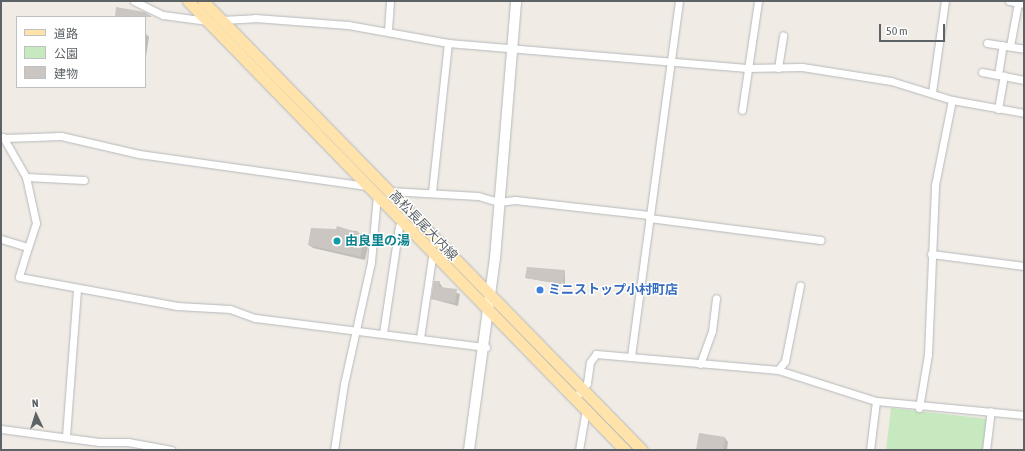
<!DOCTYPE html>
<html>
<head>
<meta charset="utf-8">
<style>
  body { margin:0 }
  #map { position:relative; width:1025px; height:451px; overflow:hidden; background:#f0ebe4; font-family:"Asap Condensed","Noto Sans JP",sans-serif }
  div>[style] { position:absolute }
  .green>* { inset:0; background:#c6e9bf }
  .shadow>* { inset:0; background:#0003 }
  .building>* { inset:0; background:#cbc6c1 }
  .roads { filter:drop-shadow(0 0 1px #b5b9bc) drop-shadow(0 0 1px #b5b9bc) }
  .street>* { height:7px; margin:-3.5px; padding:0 3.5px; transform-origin:3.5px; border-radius:3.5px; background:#fff }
  .secondary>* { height:10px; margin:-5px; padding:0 5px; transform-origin:5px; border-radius:5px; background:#fff }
  .primary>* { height:11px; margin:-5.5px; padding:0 5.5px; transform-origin:5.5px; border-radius:5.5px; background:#ffe3aa }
  .dots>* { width:11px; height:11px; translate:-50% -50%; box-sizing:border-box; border:2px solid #fff; border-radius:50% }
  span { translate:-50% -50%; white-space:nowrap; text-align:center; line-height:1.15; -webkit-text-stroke:3px #fff; paint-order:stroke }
  .street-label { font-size:13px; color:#5c6266 }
  .culture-label { font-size:13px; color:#0d838f; font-weight:700 }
  .left { translate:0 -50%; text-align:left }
  .shop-label { font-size:13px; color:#366cbe; font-weight:700 }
  .frame { position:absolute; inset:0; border:2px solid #5c6266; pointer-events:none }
  .legend { position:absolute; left:16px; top:16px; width:130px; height:72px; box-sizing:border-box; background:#fff; border:1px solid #bec0c2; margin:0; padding:5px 7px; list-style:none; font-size:12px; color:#5c6266 }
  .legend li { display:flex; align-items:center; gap:8px; height:20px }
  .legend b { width:20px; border:1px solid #bec0c2 }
  .north { position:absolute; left:16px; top:395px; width:40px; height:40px; -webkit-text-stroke:3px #fff; paint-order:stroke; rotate:356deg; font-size:11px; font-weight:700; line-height:16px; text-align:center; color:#5c6266 }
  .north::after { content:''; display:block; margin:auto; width:14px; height:18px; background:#5c6266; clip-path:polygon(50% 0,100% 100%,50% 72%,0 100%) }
  .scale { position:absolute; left:879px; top:24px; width:66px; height:18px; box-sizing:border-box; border:2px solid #5c6266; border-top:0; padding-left:5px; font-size:12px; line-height:14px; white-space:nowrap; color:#5c6266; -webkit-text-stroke:3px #fff; paint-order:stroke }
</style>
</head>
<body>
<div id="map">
  <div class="green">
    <i style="clip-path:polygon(891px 408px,988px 419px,984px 450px,886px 450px)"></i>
  </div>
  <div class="shadow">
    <i style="clip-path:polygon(145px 33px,149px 37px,145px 63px)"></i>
    <i style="clip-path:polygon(312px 229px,357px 231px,369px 242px,365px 260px,313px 248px,309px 245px)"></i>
    <i style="clip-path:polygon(565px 271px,565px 285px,526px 278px)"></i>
    <i style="clip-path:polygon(439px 282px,443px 288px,460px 294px,458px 306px,432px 299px)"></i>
    <i style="clip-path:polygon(725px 438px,728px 442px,727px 450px,697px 450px)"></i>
  </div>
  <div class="building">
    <i style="clip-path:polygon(116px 7px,145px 12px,152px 17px,115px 17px)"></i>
    <i style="clip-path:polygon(337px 226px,363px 234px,361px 257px,308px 245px,311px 228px,336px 229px)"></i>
    <i style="clip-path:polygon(527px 267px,565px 270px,563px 284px,525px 278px)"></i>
    <i style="clip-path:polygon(434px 281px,440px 281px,439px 287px,457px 289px,455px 303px,431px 299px)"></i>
    <i style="clip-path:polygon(699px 433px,725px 437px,723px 450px,696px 450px)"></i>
  </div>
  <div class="roads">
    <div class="street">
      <i style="left:134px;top:1px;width:32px;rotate:26deg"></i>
      <i style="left:163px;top:15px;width:45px;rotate:7.6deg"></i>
      <i style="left:1009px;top:1px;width:15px;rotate:11deg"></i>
      <i style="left:221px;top:20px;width:34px;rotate:-3deg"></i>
      <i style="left:255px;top:18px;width:93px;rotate:4.3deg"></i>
      <i style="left:348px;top:25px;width:102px;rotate:10.2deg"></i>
      <i style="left:448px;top:43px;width:300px;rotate:4.8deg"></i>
      <i style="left:747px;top:68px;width:55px;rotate:-1deg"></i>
      <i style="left:802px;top:67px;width:90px;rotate:8.9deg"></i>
      <i style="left:891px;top:81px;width:64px;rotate:17.3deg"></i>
      <i style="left:952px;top:100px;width:73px;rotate:10.2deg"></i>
      <i style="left:388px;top:30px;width:29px;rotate:-86deg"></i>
      <i style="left:987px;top:43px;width:37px;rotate:9deg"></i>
      <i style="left:1010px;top:46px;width:44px;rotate:-79.5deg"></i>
      <i style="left:778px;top:68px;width:33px;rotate:-81deg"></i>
      <i style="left:982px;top:72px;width:43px;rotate:10.8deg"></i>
      <i style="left:998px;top:75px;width:30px;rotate:-81deg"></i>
      <i style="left:932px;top:92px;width:92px;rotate:-81.9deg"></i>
      <i style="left:998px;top:109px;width:34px;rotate:-80deg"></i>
      <i style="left:742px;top:110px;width:110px;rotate:-81.6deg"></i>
      <i style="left:3px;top:137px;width:46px;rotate:60.1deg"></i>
      <i style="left:26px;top:177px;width:47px;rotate:77.7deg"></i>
      <i style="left:36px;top:223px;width:25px;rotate:108deg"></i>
      <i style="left:5px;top:138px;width:56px;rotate:-2deg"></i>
      <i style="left:61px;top:136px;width:80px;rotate:13deg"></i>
      <i style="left:139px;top:154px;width:230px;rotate:8deg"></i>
      <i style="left:26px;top:177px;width:58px;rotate:3deg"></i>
      <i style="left:389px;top:191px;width:89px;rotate:3.2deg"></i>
      <i style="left:478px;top:196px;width:22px;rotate:16deg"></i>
      <i style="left:499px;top:202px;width:16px;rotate:-7deg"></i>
      <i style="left:515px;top:200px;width:135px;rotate:6.4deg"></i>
      <i style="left:432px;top:192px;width:150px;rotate:-83.9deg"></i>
      <i style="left:649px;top:218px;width:173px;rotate:7.3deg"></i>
      <i style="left:1px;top:239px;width:28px;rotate:17deg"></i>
      <i style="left:28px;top:247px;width:31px;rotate:107deg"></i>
      <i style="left:19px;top:277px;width:161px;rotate:10.4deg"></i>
      <i style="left:177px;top:306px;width:53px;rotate:3.2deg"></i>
      <i style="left:230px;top:309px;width:27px;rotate:20deg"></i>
      <i style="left:255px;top:318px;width:233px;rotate:7.2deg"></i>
      <i style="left:931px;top:254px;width:94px;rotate:7.4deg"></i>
      <i style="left:383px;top:333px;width:108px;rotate:-81.5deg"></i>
      <i style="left:420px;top:338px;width:88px;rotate:-81.5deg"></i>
      <i style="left:631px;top:356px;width:358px;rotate:-82.3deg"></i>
      <i style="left:700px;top:364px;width:35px;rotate:-70deg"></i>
      <i style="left:712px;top:331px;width:33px;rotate:-83deg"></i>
      <i style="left:778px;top:370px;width:11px;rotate:-52deg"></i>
      <i style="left:785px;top:361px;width:77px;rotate:-78.8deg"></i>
      <i style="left:575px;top:398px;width:19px;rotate:-51deg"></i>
      <i style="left:587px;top:383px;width:21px;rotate:-82deg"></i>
      <i style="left:590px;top:362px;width:10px;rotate:-53deg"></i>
      <i style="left:596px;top:354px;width:183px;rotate:5deg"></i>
      <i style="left:778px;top:370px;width:103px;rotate:17.6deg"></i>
      <i style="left:876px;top:401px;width:149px;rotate:5.4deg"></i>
      <i style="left:919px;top:408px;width:55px;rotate:-80.5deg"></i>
      <i style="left:928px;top:354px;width:169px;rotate:-87.6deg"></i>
      <i style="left:935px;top:185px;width:87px;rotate:-78.7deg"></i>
      <i style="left:1px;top:429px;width:99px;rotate:7.6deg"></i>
      <i style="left:99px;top:442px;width:29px"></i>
      <i style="left:128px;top:442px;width:44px;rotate:10.5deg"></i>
      <i style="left:66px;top:436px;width:148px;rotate:-85.7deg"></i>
      <i style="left:334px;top:450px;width:67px;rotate:-81.4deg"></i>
      <i style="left:344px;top:384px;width:125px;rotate:-77.5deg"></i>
      <i style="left:371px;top:262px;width:67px;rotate:-84.9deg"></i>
      <i style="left:579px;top:450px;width:42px;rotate:-80.3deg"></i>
      <i style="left:870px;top:450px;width:49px;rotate:-83deg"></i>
      <i style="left:986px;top:450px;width:39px;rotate:-83deg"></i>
    </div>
    <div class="secondary">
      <i style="left:469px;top:450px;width:194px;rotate:-82.3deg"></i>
      <i style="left:495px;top:258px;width:258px;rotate:-85.3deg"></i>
    </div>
    <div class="primary">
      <i style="left:188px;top:1px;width:627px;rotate:45.78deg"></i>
      <i style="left:203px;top:1px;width:628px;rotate:45.65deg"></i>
    </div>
  </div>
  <div class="dots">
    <i style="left:337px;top:241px;background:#0f9aa8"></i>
    <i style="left:540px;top:290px;background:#3f7fe0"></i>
  </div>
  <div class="street-label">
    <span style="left:423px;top:226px;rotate:46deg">高松長尾大内線</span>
  </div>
  <div class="culture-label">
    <span class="left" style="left:345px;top:241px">由良里の湯</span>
  </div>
  <div class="shop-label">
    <span class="left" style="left:548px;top:290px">ミニストップ小村町店</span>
  </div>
  <div class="frame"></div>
  <ul class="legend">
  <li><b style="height:5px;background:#ffe3aa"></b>道路</li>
  <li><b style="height:11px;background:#c6e9bf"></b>公園</li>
  <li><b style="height:11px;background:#cbc6c1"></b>建物</li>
  </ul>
  <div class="north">N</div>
  <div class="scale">50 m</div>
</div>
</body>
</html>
